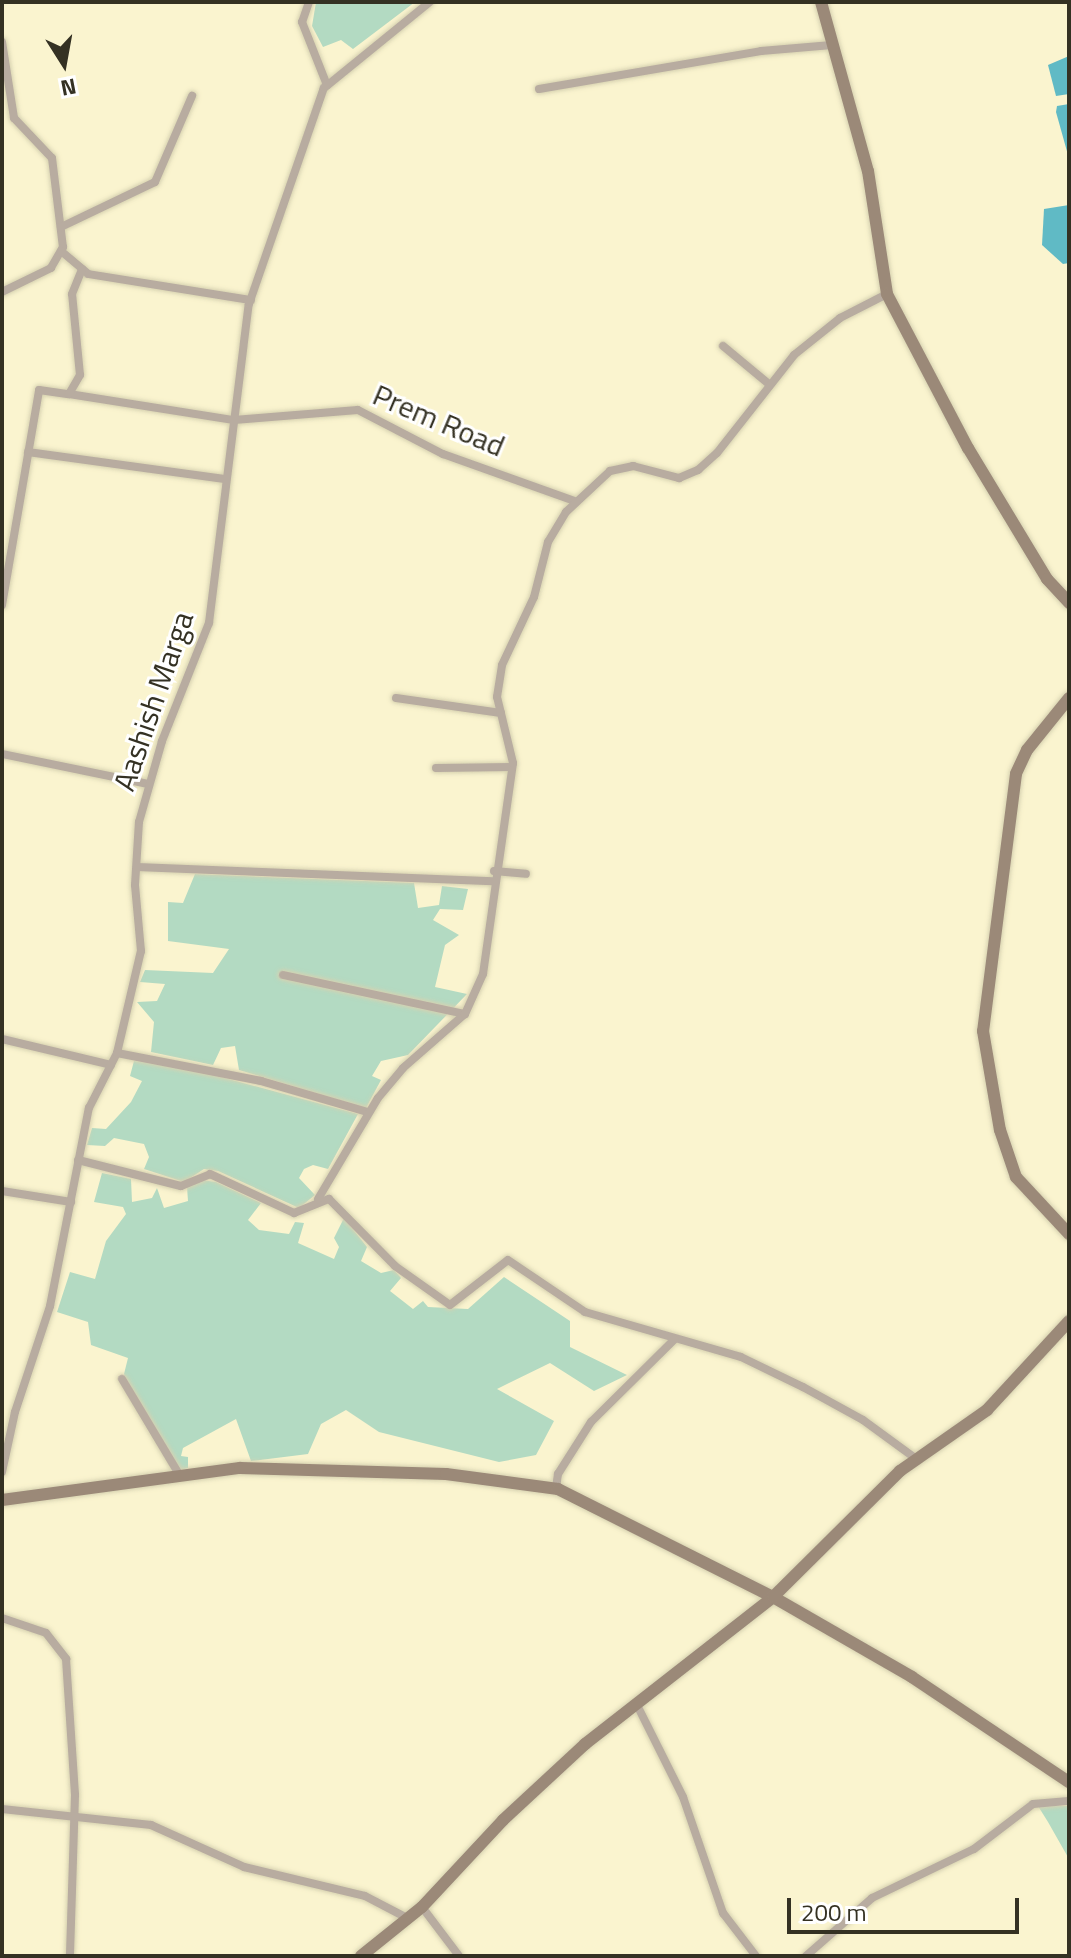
<!DOCTYPE html>
<html>
<head>
<meta charset="utf-8">
<style>
  body { margin:0 }
  #map { position:relative; width:1071px; height:1958px; overflow:hidden; background:#faf4cf; font-family:"Titillium Web",sans-serif }
  div>[style] { position:absolute }
  .green>* { inset:0; background:#b3dac2 }
  .water>* { inset:0; background:#60bac5 }
  .roads { filter:drop-shadow(0 0 2px #d6d1b0) drop-shadow(0 0 2px #d6d1b0) }
  .street>* { height:8px; margin:-4px; padding:0 4px; transform-origin:4px; border-radius:4px; background:#b8aca0 }
  .secondary>* { height:12px; margin:-6px; padding:0 6px; transform-origin:6px; border-radius:6px; background:#9b8978 }
  span { translate:-50% -50%; white-space:nowrap; text-align:center; line-height:1.15; -webkit-text-stroke:6px #fff; paint-order:stroke }
  .street-label { font-size:30px; color:#343123 }
  .frame { position:absolute; inset:0; border:4px solid #343123; pointer-events:none }
  .north { position:absolute; left:24px; top:24px; width:80px; height:80px; -webkit-text-stroke:6px #fff; paint-order:stroke; rotate:169deg; font-size:22px; font-weight:700; line-height:32px; text-align:center; color:#343123 }
  .north::after { content:''; display:block; margin:auto; width:28px; height:36px; background:#343123; clip-path:polygon(50% 0,100% 100%,50% 72%,0 100%) }
  .scale { position:absolute; left:787px; top:1898px; width:232px; height:36px; box-sizing:border-box; border:4px solid #343123; border-top:0; padding-left:10px; font-size:24px; line-height:28px; white-space:nowrap; color:#343123; -webkit-text-stroke:6px #fff; paint-order:stroke }
</style>
</head>
<body>
<div id="map">
  <div class="green">
    <i style="clip-path:polygon(316px 2px,415px 2px,353px 49px,341px 40px,323px 47px,312px 26px)"></i>
    <i style="clip-path:polygon(195px 874px,414px 883px,418px 908px,439px 905px,442px 886px,468px 889px,463px 910px,440px 909px,433px 920px,459px 935px,445px 945px,435px 987px,467px 994px,408px 1055px,381px 1061px,372px 1076px,381px 1080px,366px 1108px,239px 1070px,235px 1046px,221px 1048px,213px 1065px,151px 1052px,154px 1022px,137px 1002px,157px 1001px,165px 984px,140px 982px,145px 970px,213px 973px,229px 949px,168px 941px,168px 902px,183px 903px)"></i>
    <i style="clip-path:polygon(134px 1061px,177px 1065px,358px 1114px,328px 1169px,313px 1165px,304px 1169px,299px 1178px,315px 1195px,299px 1208px,218px 1171px,204px 1169px,184px 1182px,144px 1169px,149px 1157px,144px 1144px,114px 1138px,105px 1146px,87px 1145px,92px 1128px,106px 1129px,131px 1102px,142px 1081px,130px 1076px)"></i>
    <i style="clip-path:polygon(102px 1173px,131px 1179px,132px 1202px,152px 1198px,157px 1188px,164px 1208px,188px 1201px,187px 1187px,201px 1180px,216px 1182px,261px 1203px,248px 1220px,259px 1230px,289px 1234px,295px 1222px,304px 1223px,298px 1243px,334px 1259px,339px 1247px,334px 1238px,344px 1218px,367px 1247px,361px 1261px,381px 1273px,394px 1270px,401px 1278px,390px 1291px,413px 1309px,423px 1301px,428px 1307px,468px 1309px,504px 1277px,570px 1321px,570px 1347px,627px 1375px,594px 1391px,550px 1363px,497px 1389px,554px 1421px,536px 1455px,499px 1462px,379px 1432px,346px 1410px,321px 1424px,308px 1454px,251px 1461px,236px 1419px,183px 1448px,181px 1456px,188px 1457px,188px 1468px,176px 1471px,124px 1374px,128px 1358px,91px 1345px,88px 1322px,57px 1312px,70px 1272px,95px 1279px,106px 1241px,126px 1214px,123px 1207px,94px 1202px)"></i>
    <i style="clip-path:polygon(1038px 1806px,1069px 1806px,1069px 1859px,1048px 1822px)"></i>
  </div>
  <div class="water">
    <i style="clip-path:polygon(1069px 56px,1069px 94px,1056px 96px,1048px 65px)"></i>
    <i style="clip-path:polygon(1069px 104px,1069px 155px,1068px 155px,1056px 112px,1057px 106px)"></i>
    <i style="clip-path:polygon(1069px 205px,1069px 263px,1063px 264px,1042px 245px,1044px 209px)"></i>
  </div>
  <div class="roads">
    <div class="street">
      <i style="left:309px;top:2px;width:21px;rotate:109deg"></i>
      <i style="left:302px;top:22px;width:68px;rotate:68.4deg"></i>
      <i style="left:2px;top:42px;width:77px;rotate:81deg"></i>
      <i style="left:14px;top:118px;width:55px;rotate:46.5deg"></i>
      <i style="left:52px;top:158px;width:90px;rotate:83deg"></i>
      <i style="left:63px;top:247px;width:24px;rotate:120deg"></i>
      <i style="left:51px;top:268px;width:55px;rotate:153.9deg"></i>
      <i style="left:539px;top:89px;width:225px;rotate:-9.7deg"></i>
      <i style="left:761px;top:51px;width:71px;rotate:-4.8deg"></i>
      <i style="left:61px;top:227px;width:104px;rotate:-25.6deg"></i>
      <i style="left:155px;top:182px;width:94px;rotate:-66.7deg"></i>
      <i style="left:61px;top:251px;width:35px;rotate:40deg"></i>
      <i style="left:88px;top:274px;width:165px;rotate:9.1deg"></i>
      <i style="left:723px;top:346px;width:60px;rotate:39.6deg"></i>
      <i style="left:69px;top:394px;width:167px;rotate:9deg"></i>
      <i style="left:234px;top:420px;width:124px;rotate:-4.6deg"></i>
      <i style="left:358px;top:410px;width:96px;rotate:27.4deg"></i>
      <i style="left:443px;top:454px;width:139px;rotate:19.7deg"></i>
      <i style="left:28px;top:452px;width:200px;rotate:7.8deg"></i>
      <i style="left:2px;top:605px;width:218px;rotate:-80.2deg"></i>
      <i style="left:39px;top:390px;width:30px;rotate:8deg"></i>
      <i style="left:69px;top:394px;width:22px;rotate:-60deg"></i>
      <i style="left:80px;top:375px;width:81px;rotate:-95.6deg"></i>
      <i style="left:72px;top:294px;width:27px;rotate:-68deg"></i>
      <i style="left:396px;top:698px;width:106px;rotate:8.1deg"></i>
      <i style="left:2px;top:754px;width:149px;rotate:11.6deg"></i>
      <i style="left:436px;top:768px;width:76px;rotate:-0.8deg"></i>
      <i style="left:137px;top:867px;width:356px;rotate:2.3deg"></i>
      <i style="left:494px;top:871px;width:32px;rotate:5deg"></i>
      <i style="left:283px;top:975px;width:186px;rotate:12.1deg"></i>
      <i style="left:2px;top:1039px;width:112px;rotate:13.4deg"></i>
      <i style="left:117px;top:1053px;width:147px;rotate:11deg"></i>
      <i style="left:261px;top:1081px;width:111px;rotate:16.2deg"></i>
      <i style="left:78px;top:1160px;width:106px;rotate:14.2deg"></i>
      <i style="left:181px;top:1186px;width:31px;rotate:-22deg"></i>
      <i style="left:210px;top:1174px;width:93px;rotate:24.9deg"></i>
      <i style="left:294px;top:1213px;width:38px;rotate:-22deg"></i>
      <i style="left:329px;top:1199px;width:94px;rotate:45.4deg"></i>
      <i style="left:395px;top:1266px;width:67px;rotate:35.3deg"></i>
      <i style="left:450px;top:1305px;width:73px;rotate:-37.8deg"></i>
      <i style="left:508px;top:1260px;width:93px;rotate:34deg"></i>
      <i style="left:585px;top:1312px;width:162px;rotate:16.1deg"></i>
      <i style="left:741px;top:1357px;width:69px;rotate:25.8deg"></i>
      <i style="left:803px;top:1387px;width:68px;rotate:28.8deg"></i>
      <i style="left:863px;top:1420px;width:64px;rotate:36.2deg"></i>
      <i style="left:2px;top:1191px;width:70px;rotate:9.1deg"></i>
      <i style="left:318px;top:1199px;width:117px;rotate:-59.3deg"></i>
      <i style="left:378px;top:1098px;width:39px;rotate:-50deg"></i>
      <i style="left:403px;top:1068px;width:82px;rotate:-41.1deg"></i>
      <i style="left:465px;top:1014px;width:44px;rotate:-65.8deg"></i>
      <i style="left:483px;top:974px;width:213px;rotate:-81.9deg"></i>
      <i style="left:513px;top:763px;width:68px;rotate:-103.6deg"></i>
      <i style="left:497px;top:697px;width:32px;rotate:-81deg"></i>
      <i style="left:502px;top:665px;width:75px;rotate:-64.8deg"></i>
      <i style="left:534px;top:597px;width:57px;rotate:-75.7deg"></i>
      <i style="left:548px;top:542px;width:35px;rotate:-59deg"></i>
      <i style="left:566px;top:512px;width:60px;rotate:-43deg"></i>
      <i style="left:610px;top:471px;width:24px;rotate:-12deg"></i>
      <i style="left:633px;top:466px;width:48px;rotate:14.6deg"></i>
      <i style="left:679px;top:478px;width:21px;rotate:-23deg"></i>
      <i style="left:698px;top:470px;width:25px;rotate:-42deg"></i>
      <i style="left:717px;top:453px;width:125px;rotate:-51.8deg"></i>
      <i style="left:794px;top:355px;width:59px;rotate:-38.8deg"></i>
      <i style="left:840px;top:318px;width:53px;rotate:-27.1deg"></i>
      <i style="left:122px;top:1379px;width:113px;rotate:59.1deg"></i>
      <i style="left:2px;top:1472px;width:61px;rotate:-77.8deg"></i>
      <i style="left:15px;top:1412px;width:112px;rotate:-71.7deg"></i>
      <i style="left:50px;top:1306px;width:202px;rotate:-78.9deg"></i>
      <i style="left:89px;top:1108px;width:62px;rotate:-63deg"></i>
      <i style="left:117px;top:1053px;width:105px;rotate:-76.8deg"></i>
      <i style="left:141px;top:951px;width:66px;rotate:-95.2deg"></i>
      <i style="left:135px;top:885px;width:63px;rotate:-86.4deg"></i>
      <i style="left:139px;top:822px;width:84px;rotate:-74.1deg"></i>
      <i style="left:162px;top:741px;width:127px;rotate:-68.3deg"></i>
      <i style="left:209px;top:623px;width:321px;rotate:-82.9deg"></i>
      <i style="left:249px;top:304px;width:229px;rotate:-70.9deg"></i>
      <i style="left:324px;top:88px;width:136px;rotate:-39.1deg"></i>
      <i style="left:556px;top:1488px;width:14px;rotate:-82deg"></i>
      <i style="left:558px;top:1474px;width:62px;rotate:-57.6deg"></i>
      <i style="left:591px;top:1422px;width:117px;rotate:-44.7deg"></i>
      <i style="left:2px;top:1618px;width:46px;rotate:18.8deg"></i>
      <i style="left:46px;top:1633px;width:33px;rotate:52deg"></i>
      <i style="left:66px;top:1659px;width:136px;rotate:86.2deg"></i>
      <i style="left:75px;top:1795px;width:161px;rotate:91.8deg"></i>
      <i style="left:637px;top:1705px;width:103px;rotate:63.4deg"></i>
      <i style="left:683px;top:1797px;width:123px;rotate:71deg"></i>
      <i style="left:723px;top:1913px;width:54px;rotate:52.5deg"></i>
      <i style="left:2px;top:1809px;width:150px;rotate:6.1deg"></i>
      <i style="left:151px;top:1825px;width:102px;rotate:24.3deg"></i>
      <i style="left:244px;top:1867px;width:124px;rotate:13.5deg"></i>
      <i style="left:365px;top:1896px;width:50px;rotate:27.6deg"></i>
      <i style="left:422px;top:1907px;width:61px;rotate:52.9deg"></i>
      <i style="left:806px;top:1956px;width:88px;rotate:-41.3deg"></i>
      <i style="left:872px;top:1898px;width:113px;rotate:-25.7deg"></i>
      <i style="left:974px;top:1849px;width:74px;rotate:-37.3deg"></i>
      <i style="left:1033px;top:1804px;width:36px;rotate:-5deg"></i>
    </div>
    <div class="secondary">
      <i style="left:821px;top:2px;width:175px;rotate:74.5deg"></i>
      <i style="left:868px;top:171px;width:124px;rotate:81.2deg"></i>
      <i style="left:887px;top:294px;width:174px;rotate:62.3deg"></i>
      <i style="left:968px;top:448px;width:153px;rotate:58.9deg"></i>
      <i style="left:1047px;top:579px;width:33px;rotate:47deg"></i>
      <i style="left:1069px;top:698px;width:67px;rotate:128.9deg"></i>
      <i style="left:1027px;top:750px;width:26px;rotate:115deg"></i>
      <i style="left:1016px;top:774px;width:259px;rotate:97.3deg"></i>
      <i style="left:983px;top:1031px;width:100px;rotate:80.3deg"></i>
      <i style="left:1000px;top:1130px;width:50px;rotate:71.2deg"></i>
      <i style="left:1016px;top:1177px;width:78px;rotate:47.1deg"></i>
      <i style="left:2px;top:1500px;width:240px;rotate:-7.7deg"></i>
      <i style="left:240px;top:1468px;width:206px;rotate:1.7deg"></i>
      <i style="left:446px;top:1474px;width:113px;rotate:7.6deg"></i>
      <i style="left:558px;top:1489px;width:241px;rotate:26.7deg"></i>
      <i style="left:773px;top:1597px;width:160px;rotate:29.9deg"></i>
      <i style="left:912px;top:1677px;width:189px;rotate:33.8deg"></i>
      <i style="left:361px;top:1956px;width:78px;rotate:-38.8deg"></i>
      <i style="left:422px;top:1907px;width:119px;rotate:-47deg"></i>
      <i style="left:503px;top:1820px;width:112px;rotate:-42.8deg"></i>
      <i style="left:585px;top:1744px;width:239px;rotate:-38deg"></i>
      <i style="left:773px;top:1597px;width:179px;rotate:-44.8deg"></i>
      <i style="left:900px;top:1471px;width:106px;rotate:-35deg"></i>
      <i style="left:987px;top:1410px;width:121px;rotate:-47.3deg"></i>
    </div>
  </div>
  <div class="street-label">
    <span style="left:439px;top:420px;rotate:23deg">Prem Road</span>
    <span style="left:153px;top:701px;rotate:-71deg">Aashish Marga</span>
  </div>
  <div class="frame"></div>
  <div class="north">N</div>
  <div class="scale">200 m</div>
</div>
</body>
</html>
